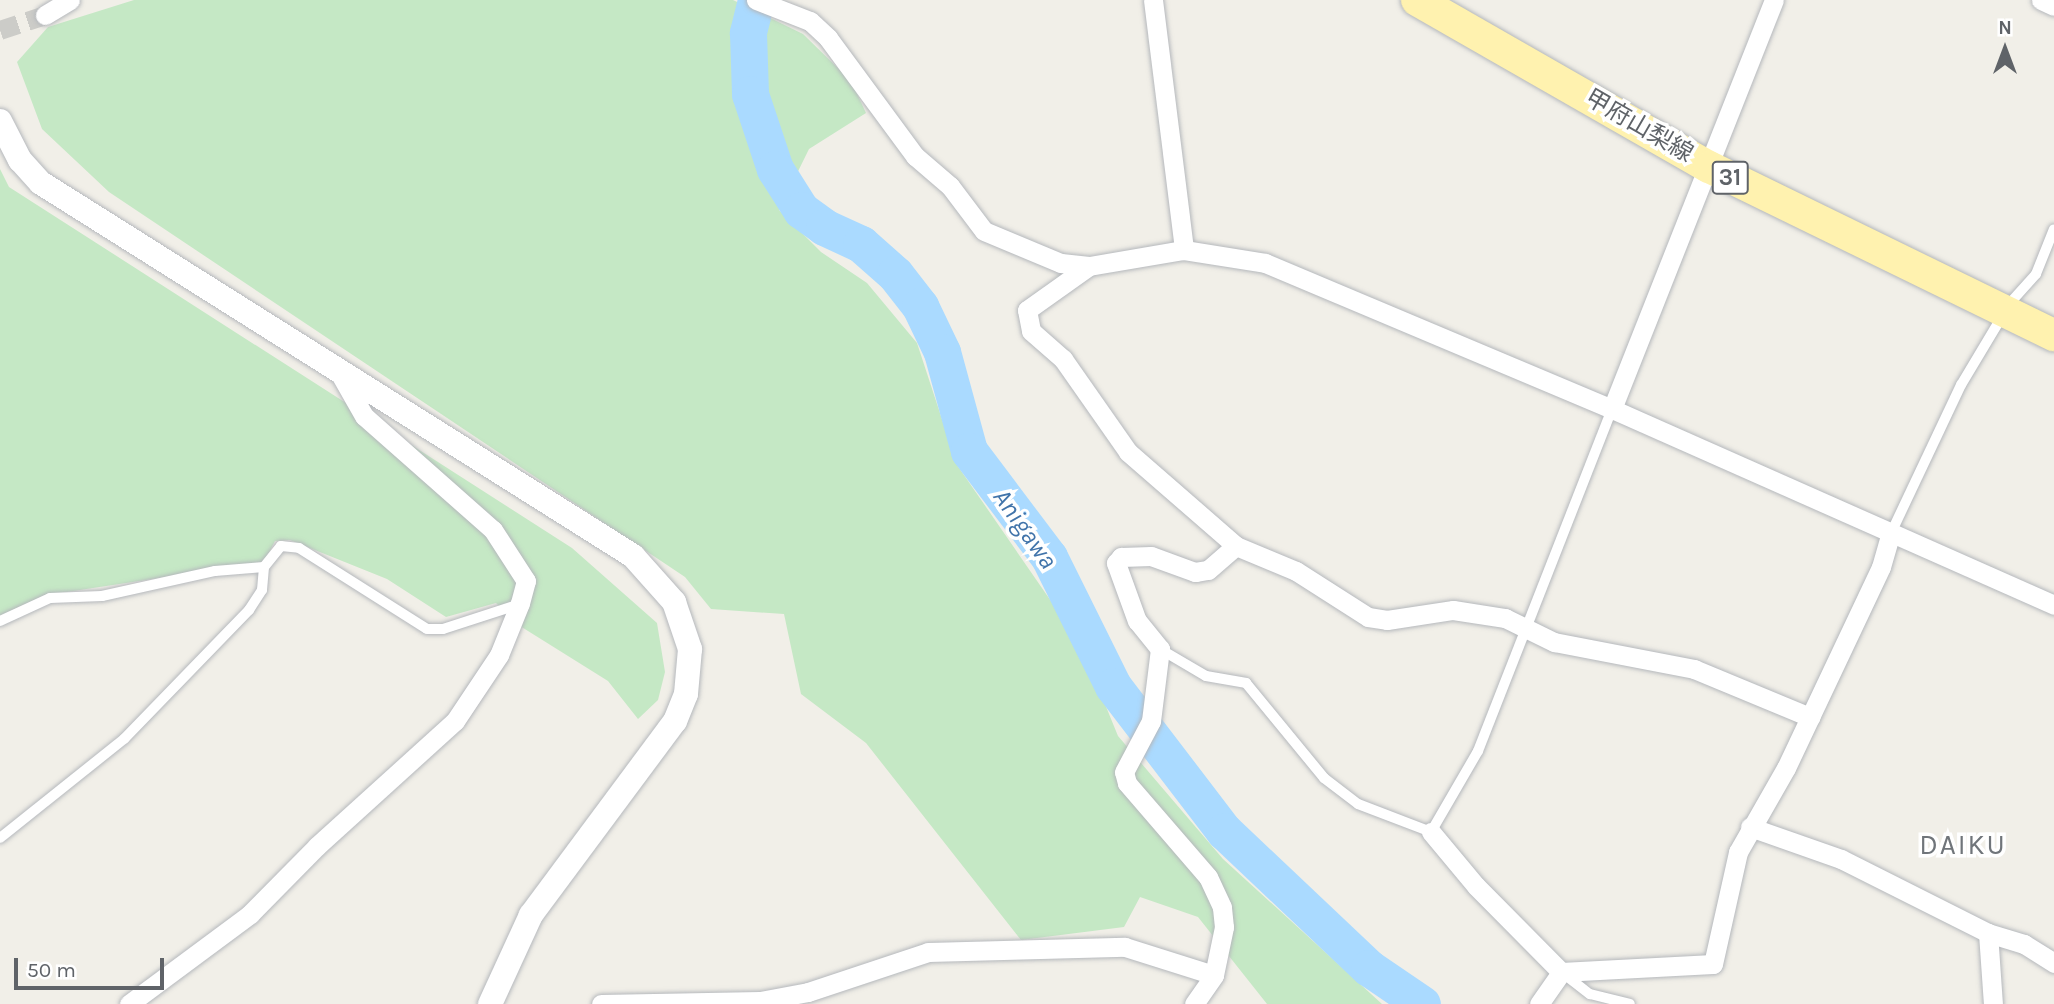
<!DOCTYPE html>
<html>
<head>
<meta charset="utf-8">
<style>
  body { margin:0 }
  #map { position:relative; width:2054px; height:1004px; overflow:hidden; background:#f1efe8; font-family:Karla,"Noto Sans JP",sans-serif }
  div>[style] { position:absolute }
  .green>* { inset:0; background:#c5e8c5 }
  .river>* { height:37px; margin:-18.5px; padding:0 18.5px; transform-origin:18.5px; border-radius:18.5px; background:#aadaff }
  .minor-tunnel>* { height:19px; margin-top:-9.5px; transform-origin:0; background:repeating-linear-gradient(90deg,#ccccc8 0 19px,transparent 0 29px) }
  .roads { filter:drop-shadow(0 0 2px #b5b8bc) drop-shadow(0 0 2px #b5b8bc) }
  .service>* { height:10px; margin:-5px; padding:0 5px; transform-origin:5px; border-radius:5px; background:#fff }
  .minor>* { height:19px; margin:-9.5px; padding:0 9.5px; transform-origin:9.5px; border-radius:9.5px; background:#fff }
  .tertiary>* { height:24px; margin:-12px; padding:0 12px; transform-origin:12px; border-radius:12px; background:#fff }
  .primary>* { height:32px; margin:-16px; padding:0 16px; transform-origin:16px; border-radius:16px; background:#fff2af }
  span { translate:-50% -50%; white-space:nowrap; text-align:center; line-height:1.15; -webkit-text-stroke:7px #fff; paint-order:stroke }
  .shield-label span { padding:2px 5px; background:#fff; border:2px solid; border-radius:5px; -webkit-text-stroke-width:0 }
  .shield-label { font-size:23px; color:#5f6368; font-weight:700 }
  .street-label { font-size:24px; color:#5f6368 }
  .water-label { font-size:26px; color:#4174aa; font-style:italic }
  .quarter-label { font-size:28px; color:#70757a; letter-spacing:2px }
  .north { position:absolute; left:1970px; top:14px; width:70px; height:70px; -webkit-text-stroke:5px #fff; paint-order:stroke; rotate:0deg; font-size:19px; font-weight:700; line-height:28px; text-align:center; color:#5f6368 }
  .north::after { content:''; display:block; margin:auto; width:24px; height:32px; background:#5f6368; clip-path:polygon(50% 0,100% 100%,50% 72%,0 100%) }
  .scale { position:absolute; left:14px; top:958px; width:150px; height:32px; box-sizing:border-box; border:4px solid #5f6368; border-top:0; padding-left:9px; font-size:21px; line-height:24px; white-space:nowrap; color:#5f6368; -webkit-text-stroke:5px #fff; paint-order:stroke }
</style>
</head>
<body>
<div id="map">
  <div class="green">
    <i style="clip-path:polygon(134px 0,733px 0,803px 34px,851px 81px,866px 113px,809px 149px,779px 210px,821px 252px,867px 283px,917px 343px,957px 465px,1080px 643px,1118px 736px,1223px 859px,1382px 1004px,1267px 1004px,1198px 917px,1140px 897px,1124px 927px,1021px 940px,866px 743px,801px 694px,784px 614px,711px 609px,685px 577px,109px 192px,42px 129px,17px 62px,48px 27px)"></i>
    <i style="clip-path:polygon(0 169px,9px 187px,572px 548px,657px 623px,665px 672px,658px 700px,638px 719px,608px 681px,520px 626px,496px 603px,446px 617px,387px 579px,290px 540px,275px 541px,264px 562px,47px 595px,0 616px)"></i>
  </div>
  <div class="river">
    <i style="left:756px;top:0;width:34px;rotate:104deg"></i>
    <i style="left:748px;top:33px;width:61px;rotate:88.1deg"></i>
    <i style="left:750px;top:94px;width:79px;rotate:71.6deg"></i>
    <i style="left:775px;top:169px;width:49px;rotate:57.6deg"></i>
    <i style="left:801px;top:210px;width:29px;rotate:36deg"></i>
    <i style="left:824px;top:227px;width:41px;rotate:24.7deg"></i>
    <i style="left:861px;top:244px;width:45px;rotate:41.4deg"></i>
    <i style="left:895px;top:274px;width:41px;rotate:52deg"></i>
    <i style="left:920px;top:306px;width:51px;rotate:64.4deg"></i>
    <i style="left:942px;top:352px;width:103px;rotate:74.7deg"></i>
    <i style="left:969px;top:451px;width:133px;rotate:53deg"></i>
    <i style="left:1049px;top:557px;width:144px;rotate:63.6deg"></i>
    <i style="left:1113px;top:686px;width:183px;rotate:52.6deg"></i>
    <i style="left:1224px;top:831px;width:199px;rotate:43.4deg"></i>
    <i style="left:1369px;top:968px;width:64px;rotate:34.2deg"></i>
  </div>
  <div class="minor-tunnel">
    <i style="left:0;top:30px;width:47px;rotate:-18.4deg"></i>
  </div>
  <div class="roads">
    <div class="service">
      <i style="left:1891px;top:533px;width:164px;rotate:-64.7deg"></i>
      <i style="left:1961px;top:385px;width:96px;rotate:-59.1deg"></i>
      <i style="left:2010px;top:303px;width:39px;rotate:-48deg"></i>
      <i style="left:2036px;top:274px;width:48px;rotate:-68.2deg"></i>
      <i style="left:0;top:621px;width:55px;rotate:-24.7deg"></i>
      <i style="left:50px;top:598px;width:52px;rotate:-2.2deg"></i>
      <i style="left:102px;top:596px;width:116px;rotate:-12.5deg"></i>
      <i style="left:215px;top:571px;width:49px;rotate:-4.7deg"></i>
      <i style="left:1160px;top:649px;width:53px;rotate:30.4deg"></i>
      <i style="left:1206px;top:676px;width:41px;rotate:9.9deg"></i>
      <i style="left:1246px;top:683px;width:123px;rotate:50.6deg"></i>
      <i style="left:1324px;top:778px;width:43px;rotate:37.4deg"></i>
      <i style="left:1358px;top:804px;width:78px;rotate:21deg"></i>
      <i style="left:1431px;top:832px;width:94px;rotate:-59.9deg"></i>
      <i style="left:1478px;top:751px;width:367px;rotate:-68.6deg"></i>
      <i style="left:0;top:838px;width:159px;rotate:-38.6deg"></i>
      <i style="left:124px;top:739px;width:180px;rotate:-45.9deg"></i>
      <i style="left:249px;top:610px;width:24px;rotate:-57deg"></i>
      <i style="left:262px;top:590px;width:23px;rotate:-85deg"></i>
      <i style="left:264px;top:567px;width:27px;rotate:-51deg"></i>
      <i style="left:281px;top:546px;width:18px;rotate:6deg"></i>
      <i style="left:299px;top:548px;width:151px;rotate:32.3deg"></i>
      <i style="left:427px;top:629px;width:16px"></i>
      <i style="left:443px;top:629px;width:81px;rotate:-18deg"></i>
      <i style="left:1564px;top:974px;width:33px;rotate:38deg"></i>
      <i style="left:1590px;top:994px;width:41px;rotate:14deg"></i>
    </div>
    <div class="minor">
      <i style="left:756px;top:0;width:58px;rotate:21.3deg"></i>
      <i style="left:810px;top:21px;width:25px;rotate:43deg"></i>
      <i style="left:828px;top:38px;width:147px;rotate:53.6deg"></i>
      <i style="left:915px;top:156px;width:46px;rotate:40.6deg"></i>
      <i style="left:950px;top:186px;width:56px;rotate:52.9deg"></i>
      <i style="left:984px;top:231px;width:83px;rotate:22.6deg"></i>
      <i style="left:1061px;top:263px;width:28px;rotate:6deg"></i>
      <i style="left:1089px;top:266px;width:96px;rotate:-9.6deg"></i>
      <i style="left:1184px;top:250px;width:82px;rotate:9.1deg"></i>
      <i style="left:1265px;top:263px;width:376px;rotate:22.8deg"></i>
      <i style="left:1612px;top:409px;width:484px;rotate:23.9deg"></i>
      <i style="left:1153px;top:0;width:252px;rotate:82.9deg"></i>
      <i style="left:2041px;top:0;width:14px;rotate:25deg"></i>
      <i style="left:45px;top:15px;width:29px;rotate:-31deg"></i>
      <i style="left:1089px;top:266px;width:76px;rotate:144.6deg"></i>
      <i style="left:1027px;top:310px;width:21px;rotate:79deg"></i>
      <i style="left:1031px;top:331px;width:43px;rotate:41.2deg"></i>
      <i style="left:1063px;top:359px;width:113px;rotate:55deg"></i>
      <i style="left:1128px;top:452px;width:143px;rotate:41deg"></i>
      <i style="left:1236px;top:546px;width:65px;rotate:22.6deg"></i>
      <i style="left:1296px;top:571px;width:85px;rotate:32.6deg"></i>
      <i style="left:1368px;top:617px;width:19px;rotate:9deg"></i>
      <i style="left:1387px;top:620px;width:67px;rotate:-8.6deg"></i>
      <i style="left:1453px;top:610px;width:53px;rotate:8.7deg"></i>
      <i style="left:1505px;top:618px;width:55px;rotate:26.1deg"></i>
      <i style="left:1554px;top:642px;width:143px;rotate:10.9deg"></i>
      <i style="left:1694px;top:669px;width:126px;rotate:22.5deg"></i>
      <i style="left:1612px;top:409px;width:440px;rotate:-68.4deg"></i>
      <i style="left:1750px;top:827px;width:96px;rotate:19.4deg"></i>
      <i style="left:1841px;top:859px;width:165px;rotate:26.7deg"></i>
      <i style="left:1988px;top:933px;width:38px;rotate:17deg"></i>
      <i style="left:2024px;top:944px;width:36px;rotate:32deg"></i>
      <i style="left:1431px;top:832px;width:70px;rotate:50.2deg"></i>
      <i style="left:1476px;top:886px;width:121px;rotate:45.3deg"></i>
      <i style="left:1988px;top:933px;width:71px;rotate:86deg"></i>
      <i style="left:1561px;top:972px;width:152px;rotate:-3deg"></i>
      <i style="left:1713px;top:964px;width:115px;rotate:-77.4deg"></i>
      <i style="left:1738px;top:852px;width:97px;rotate:-60.3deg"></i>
      <i style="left:1786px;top:768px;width:222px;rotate:-64.7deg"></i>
      <i style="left:1881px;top:567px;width:35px;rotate:-74deg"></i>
      <i style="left:129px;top:1004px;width:151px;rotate:-36.6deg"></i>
      <i style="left:250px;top:914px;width:95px;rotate:-45.4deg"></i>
      <i style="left:317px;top:846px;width:186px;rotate:-42.2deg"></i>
      <i style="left:455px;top:721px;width:79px;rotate:-56.3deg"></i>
      <i style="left:499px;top:655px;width:56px;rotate:-68deg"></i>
      <i style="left:520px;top:603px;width:23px;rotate:-75deg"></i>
      <i style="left:526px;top:581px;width:61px;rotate:-122.9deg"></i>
      <i style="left:493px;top:530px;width:172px;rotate:-138.5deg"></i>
      <i style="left:364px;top:416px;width:48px;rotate:-119.7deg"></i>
      <i style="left:601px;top:1004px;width:159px;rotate:-1.1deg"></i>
      <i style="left:760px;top:1001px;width:49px;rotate:-10.6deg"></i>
      <i style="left:808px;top:992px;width:126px;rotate:-18.4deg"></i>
      <i style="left:928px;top:952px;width:197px;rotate:-1.5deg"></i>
      <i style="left:1125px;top:947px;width:93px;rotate:17.5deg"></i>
      <i style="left:1194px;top:1004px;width:35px;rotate:-55deg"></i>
      <i style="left:1214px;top:975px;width:49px;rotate:-78.2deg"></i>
      <i style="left:1224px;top:927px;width:20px;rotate:-96deg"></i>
      <i style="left:1222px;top:907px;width:33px;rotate:-115deg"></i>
      <i style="left:1208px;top:877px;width:124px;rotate:-130.8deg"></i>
      <i style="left:1127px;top:783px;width:11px;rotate:-105deg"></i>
      <i style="left:1124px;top:772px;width:58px;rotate:-62.1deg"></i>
      <i style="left:1151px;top:721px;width:73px;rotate:-82.9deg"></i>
      <i style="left:1160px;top:649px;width:36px;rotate:-129deg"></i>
      <i style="left:1137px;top:621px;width:62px;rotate:-109.9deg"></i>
      <i style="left:1116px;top:563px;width:8px;rotate:-50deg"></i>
      <i style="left:1121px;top:557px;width:30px;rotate:-2deg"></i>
      <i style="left:1151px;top:556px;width:47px;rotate:20deg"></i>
      <i style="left:1195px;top:572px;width:13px;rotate:-9deg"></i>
      <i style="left:1208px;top:570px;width:37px;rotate:-41deg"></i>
      <i style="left:1539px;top:1004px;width:39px;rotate:-55deg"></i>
    </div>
    <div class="tertiary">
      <i style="left:0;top:121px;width:44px;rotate:62.9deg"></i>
      <i style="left:20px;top:160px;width:31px;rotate:48deg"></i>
      <i style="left:41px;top:183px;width:700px;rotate:32.21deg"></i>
      <i style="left:633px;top:556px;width:62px;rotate:48.3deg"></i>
      <i style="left:674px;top:602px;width:50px;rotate:71.2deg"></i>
      <i style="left:690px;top:649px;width:45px;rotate:95.1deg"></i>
      <i style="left:686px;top:694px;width:29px;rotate:112deg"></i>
      <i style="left:675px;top:721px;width:242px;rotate:126.6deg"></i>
      <i style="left:531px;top:915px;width:98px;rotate:114.7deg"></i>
    </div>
    <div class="primary">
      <i style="left:1417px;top:0;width:336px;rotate:29.8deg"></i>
      <i style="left:1709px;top:167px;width:384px;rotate:26deg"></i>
    </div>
  </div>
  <div class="shield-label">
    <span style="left:1730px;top:178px">31</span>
  </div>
  <div class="street-label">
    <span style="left:1639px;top:126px;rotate:30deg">甲府山梨線</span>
  </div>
  <div class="water-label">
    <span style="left:1025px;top:529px;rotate:55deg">Anigawa</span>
  </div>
  <div class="quarter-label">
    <span style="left:1963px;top:845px">DAIKU</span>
  </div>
  <div class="north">N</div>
  <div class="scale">50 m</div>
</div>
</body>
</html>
